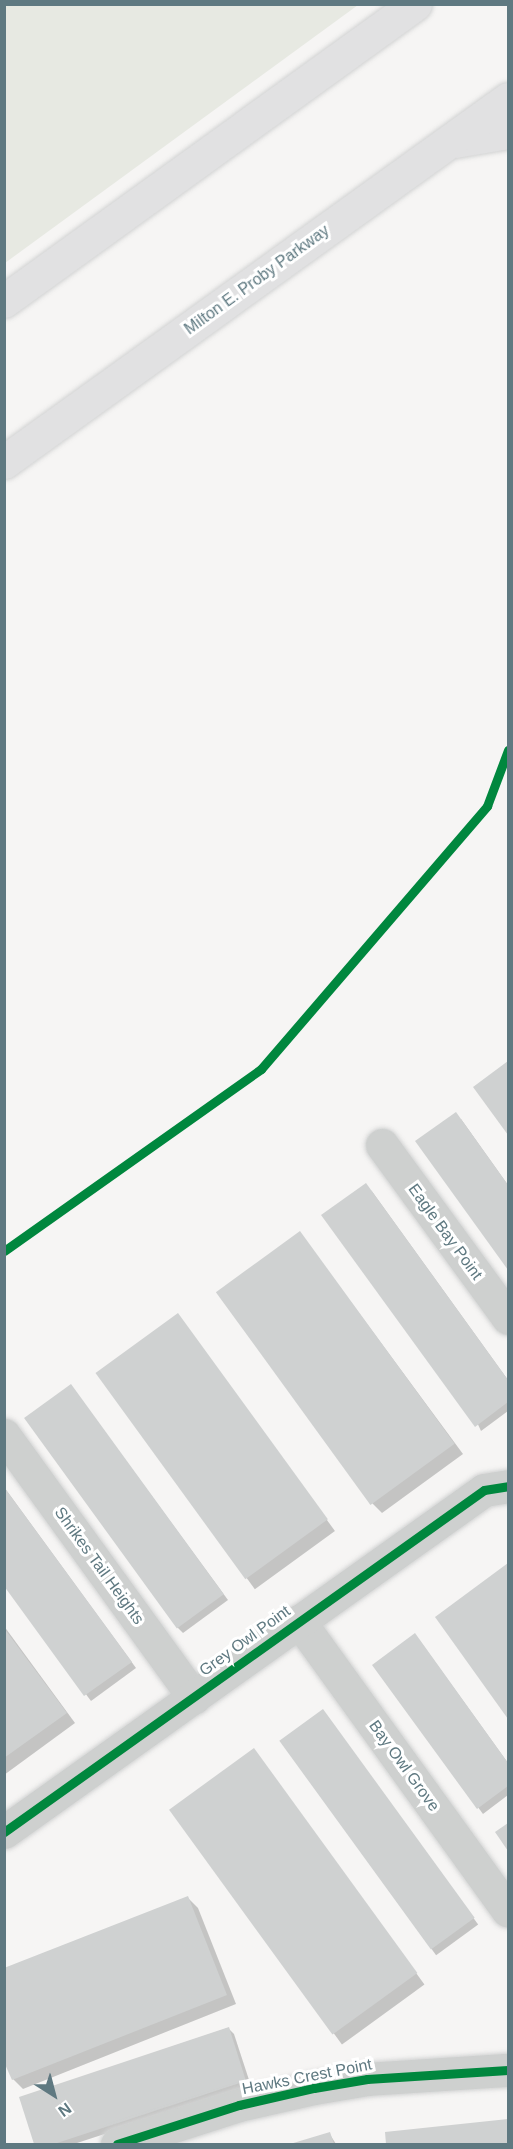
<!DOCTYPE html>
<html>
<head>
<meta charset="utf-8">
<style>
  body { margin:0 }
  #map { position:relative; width:513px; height:2149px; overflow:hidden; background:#f6f5f4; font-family:Helvetica,sans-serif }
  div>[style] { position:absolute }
  .green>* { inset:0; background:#e7e9e2 }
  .shadow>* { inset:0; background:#0003; transform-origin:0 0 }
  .building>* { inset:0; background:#cfd1d1; transform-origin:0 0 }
  .roads { filter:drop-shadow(0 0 2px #d2d3d3) drop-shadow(0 0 2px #d2d3d3) }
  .minor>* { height:33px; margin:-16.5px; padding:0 16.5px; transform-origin:16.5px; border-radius:16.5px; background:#ced0cf }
  .highway>* { height:33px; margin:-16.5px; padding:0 16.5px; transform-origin:16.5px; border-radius:16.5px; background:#e1e1e2 }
  .cycleway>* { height:9px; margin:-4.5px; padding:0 4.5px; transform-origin:4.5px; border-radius:4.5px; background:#00873e }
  span { translate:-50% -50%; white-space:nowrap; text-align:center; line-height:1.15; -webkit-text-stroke:6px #fff; paint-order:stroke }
  .street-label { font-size:16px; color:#5f7981 }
  .frame { position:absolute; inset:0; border:6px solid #5f7981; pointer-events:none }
  .north { position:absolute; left:24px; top:2065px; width:60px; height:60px; -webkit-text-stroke:4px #fff; paint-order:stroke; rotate:144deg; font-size:16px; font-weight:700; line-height:24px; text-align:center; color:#5f7981 }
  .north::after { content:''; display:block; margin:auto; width:21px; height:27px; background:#5f7981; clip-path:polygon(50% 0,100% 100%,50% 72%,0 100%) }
</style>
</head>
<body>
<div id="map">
  <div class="green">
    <i style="clip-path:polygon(5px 4px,358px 4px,358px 5px,5px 263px)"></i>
  </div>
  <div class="shadow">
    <i style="clip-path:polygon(508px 1063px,508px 1132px,475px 1087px)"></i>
    <i style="clip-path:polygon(461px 1119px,508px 1185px,508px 1267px,417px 1142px)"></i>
    <i style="clip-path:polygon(371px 1190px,508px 1380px,508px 1411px,481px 1431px)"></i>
    <i style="clip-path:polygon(300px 1233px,463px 1454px,382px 1513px,372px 1503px)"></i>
    <i style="left:178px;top:1315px;width:267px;height:99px;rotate:54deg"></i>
    <i style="clip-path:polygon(71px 1386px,228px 1600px,183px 1633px,178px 1628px)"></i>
    <i style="clip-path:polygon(4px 1487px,136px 1668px,91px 1701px,4px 1584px)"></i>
    <i style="clip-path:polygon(508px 1565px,508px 1716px,437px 1617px)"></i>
    <i style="clip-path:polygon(4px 1626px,75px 1723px,4px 1775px)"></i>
    <i style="clip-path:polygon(420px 1641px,508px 1763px,508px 1795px,483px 1814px,374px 1665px)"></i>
    <i style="left:323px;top:1711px;width:264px;height:52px;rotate:54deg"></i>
    <i style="left:254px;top:1750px;width:290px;height:102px;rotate:54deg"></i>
    <i style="clip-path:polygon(188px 1898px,198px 1908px,236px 2004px,23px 2089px,13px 2079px)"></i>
    <i style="clip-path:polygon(228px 2028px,234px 2034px,251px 2086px,74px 2144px,36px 2144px,20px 2098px)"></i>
    <i style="clip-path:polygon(508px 2120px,508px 2144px,388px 2144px,387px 2133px)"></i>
    <i style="clip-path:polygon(329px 2133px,336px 2144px,294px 2144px)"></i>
  </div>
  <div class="building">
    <i style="clip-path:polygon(508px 1061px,508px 1135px,473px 1087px)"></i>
    <i style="clip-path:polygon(456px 1112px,508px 1185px,508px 1270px,415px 1141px)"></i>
    <i style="clip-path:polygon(366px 1183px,508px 1380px,508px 1402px,475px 1427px,321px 1215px)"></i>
    <i style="left:300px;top:1231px;width:263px;height:104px;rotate:54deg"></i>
    <i style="left:178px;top:1313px;width:255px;height:102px;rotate:54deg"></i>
    <i style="left:71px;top:1384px;width:260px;height:58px;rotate:54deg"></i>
    <i style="clip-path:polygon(4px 1487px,132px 1662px,84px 1696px,4px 1586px)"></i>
    <i style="clip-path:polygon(508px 1563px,508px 1719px,435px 1617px)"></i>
    <i style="clip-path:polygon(4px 1628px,67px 1713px,4px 1758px)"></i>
    <i style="clip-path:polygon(415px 1633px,508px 1763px,508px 1786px,477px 1809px,372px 1665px)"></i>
    <i style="left:323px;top:1709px;width:258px;height:54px;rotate:54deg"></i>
    <i style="left:254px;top:1748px;width:278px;height:105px;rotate:54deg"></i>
    <i style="clip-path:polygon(508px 1823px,508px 1851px,495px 1832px)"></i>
    <i style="clip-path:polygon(188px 1896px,227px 1995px,12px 2080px,4px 2062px,4px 1968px)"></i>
    <i style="clip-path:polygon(229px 2027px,246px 2081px,54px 2144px,34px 2144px,19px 2097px)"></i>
    <i style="clip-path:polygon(508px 2119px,508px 2144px,386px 2144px,385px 2132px)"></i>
    <i style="clip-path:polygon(330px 2132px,334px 2144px,290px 2144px)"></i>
  </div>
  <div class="roads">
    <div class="minor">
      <i style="left:382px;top:1145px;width:214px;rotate:53.9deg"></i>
      <i style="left:4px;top:1435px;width:324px;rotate:54.1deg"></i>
      <i style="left:299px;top:1621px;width:357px;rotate:54.2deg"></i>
      <i style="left:4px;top:1832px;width:589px;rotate:-35.47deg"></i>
      <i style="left:484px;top:1490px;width:24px;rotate:-9deg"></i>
      <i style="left:117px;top:2144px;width:128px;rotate:-17.7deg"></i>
      <i style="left:239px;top:2105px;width:77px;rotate:-12.8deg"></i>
      <i style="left:314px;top:2088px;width:54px;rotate:-9.6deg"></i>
      <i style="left:367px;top:2079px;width:141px;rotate:-3.7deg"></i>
    </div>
    <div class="highway">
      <i style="left:455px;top:141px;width:54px;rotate:-9.6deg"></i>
      <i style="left:4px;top:301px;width:507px;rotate:-35.85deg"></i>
      <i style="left:4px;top:462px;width:621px;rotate:-35.76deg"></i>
    </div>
  </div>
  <div class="cycleway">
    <i style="left:4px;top:1251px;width:315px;rotate:-35.3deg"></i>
    <i style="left:261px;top:1069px;width:347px;rotate:-49.3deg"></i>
    <i style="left:487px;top:806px;width:60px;rotate:-69.4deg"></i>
    <i style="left:4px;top:1832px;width:589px;rotate:-35.47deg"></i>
    <i style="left:484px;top:1490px;width:24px;rotate:-9deg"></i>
    <i style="left:117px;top:2144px;width:128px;rotate:-17.7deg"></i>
    <i style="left:239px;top:2105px;width:77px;rotate:-12.8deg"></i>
    <i style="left:314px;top:2088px;width:54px;rotate:-9.6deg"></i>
    <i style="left:367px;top:2079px;width:141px;rotate:-3.7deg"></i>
  </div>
  <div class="street-label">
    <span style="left:257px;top:280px;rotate:-36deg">Milton E. Proby Parkway</span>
    <span style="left:445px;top:1232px;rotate:54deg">Eagle Bay Point</span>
    <span style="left:99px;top:1566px;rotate:54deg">Shrikes Tail Heights</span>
    <span style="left:245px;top:1641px;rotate:-36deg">Grey Owl Point</span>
    <span style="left:404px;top:1766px;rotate:54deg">Bay Owl Grove</span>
    <span style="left:307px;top:2077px;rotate:-11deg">Hawks Crest Point</span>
  </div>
  <div class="frame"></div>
  <div class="north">N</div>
</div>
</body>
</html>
